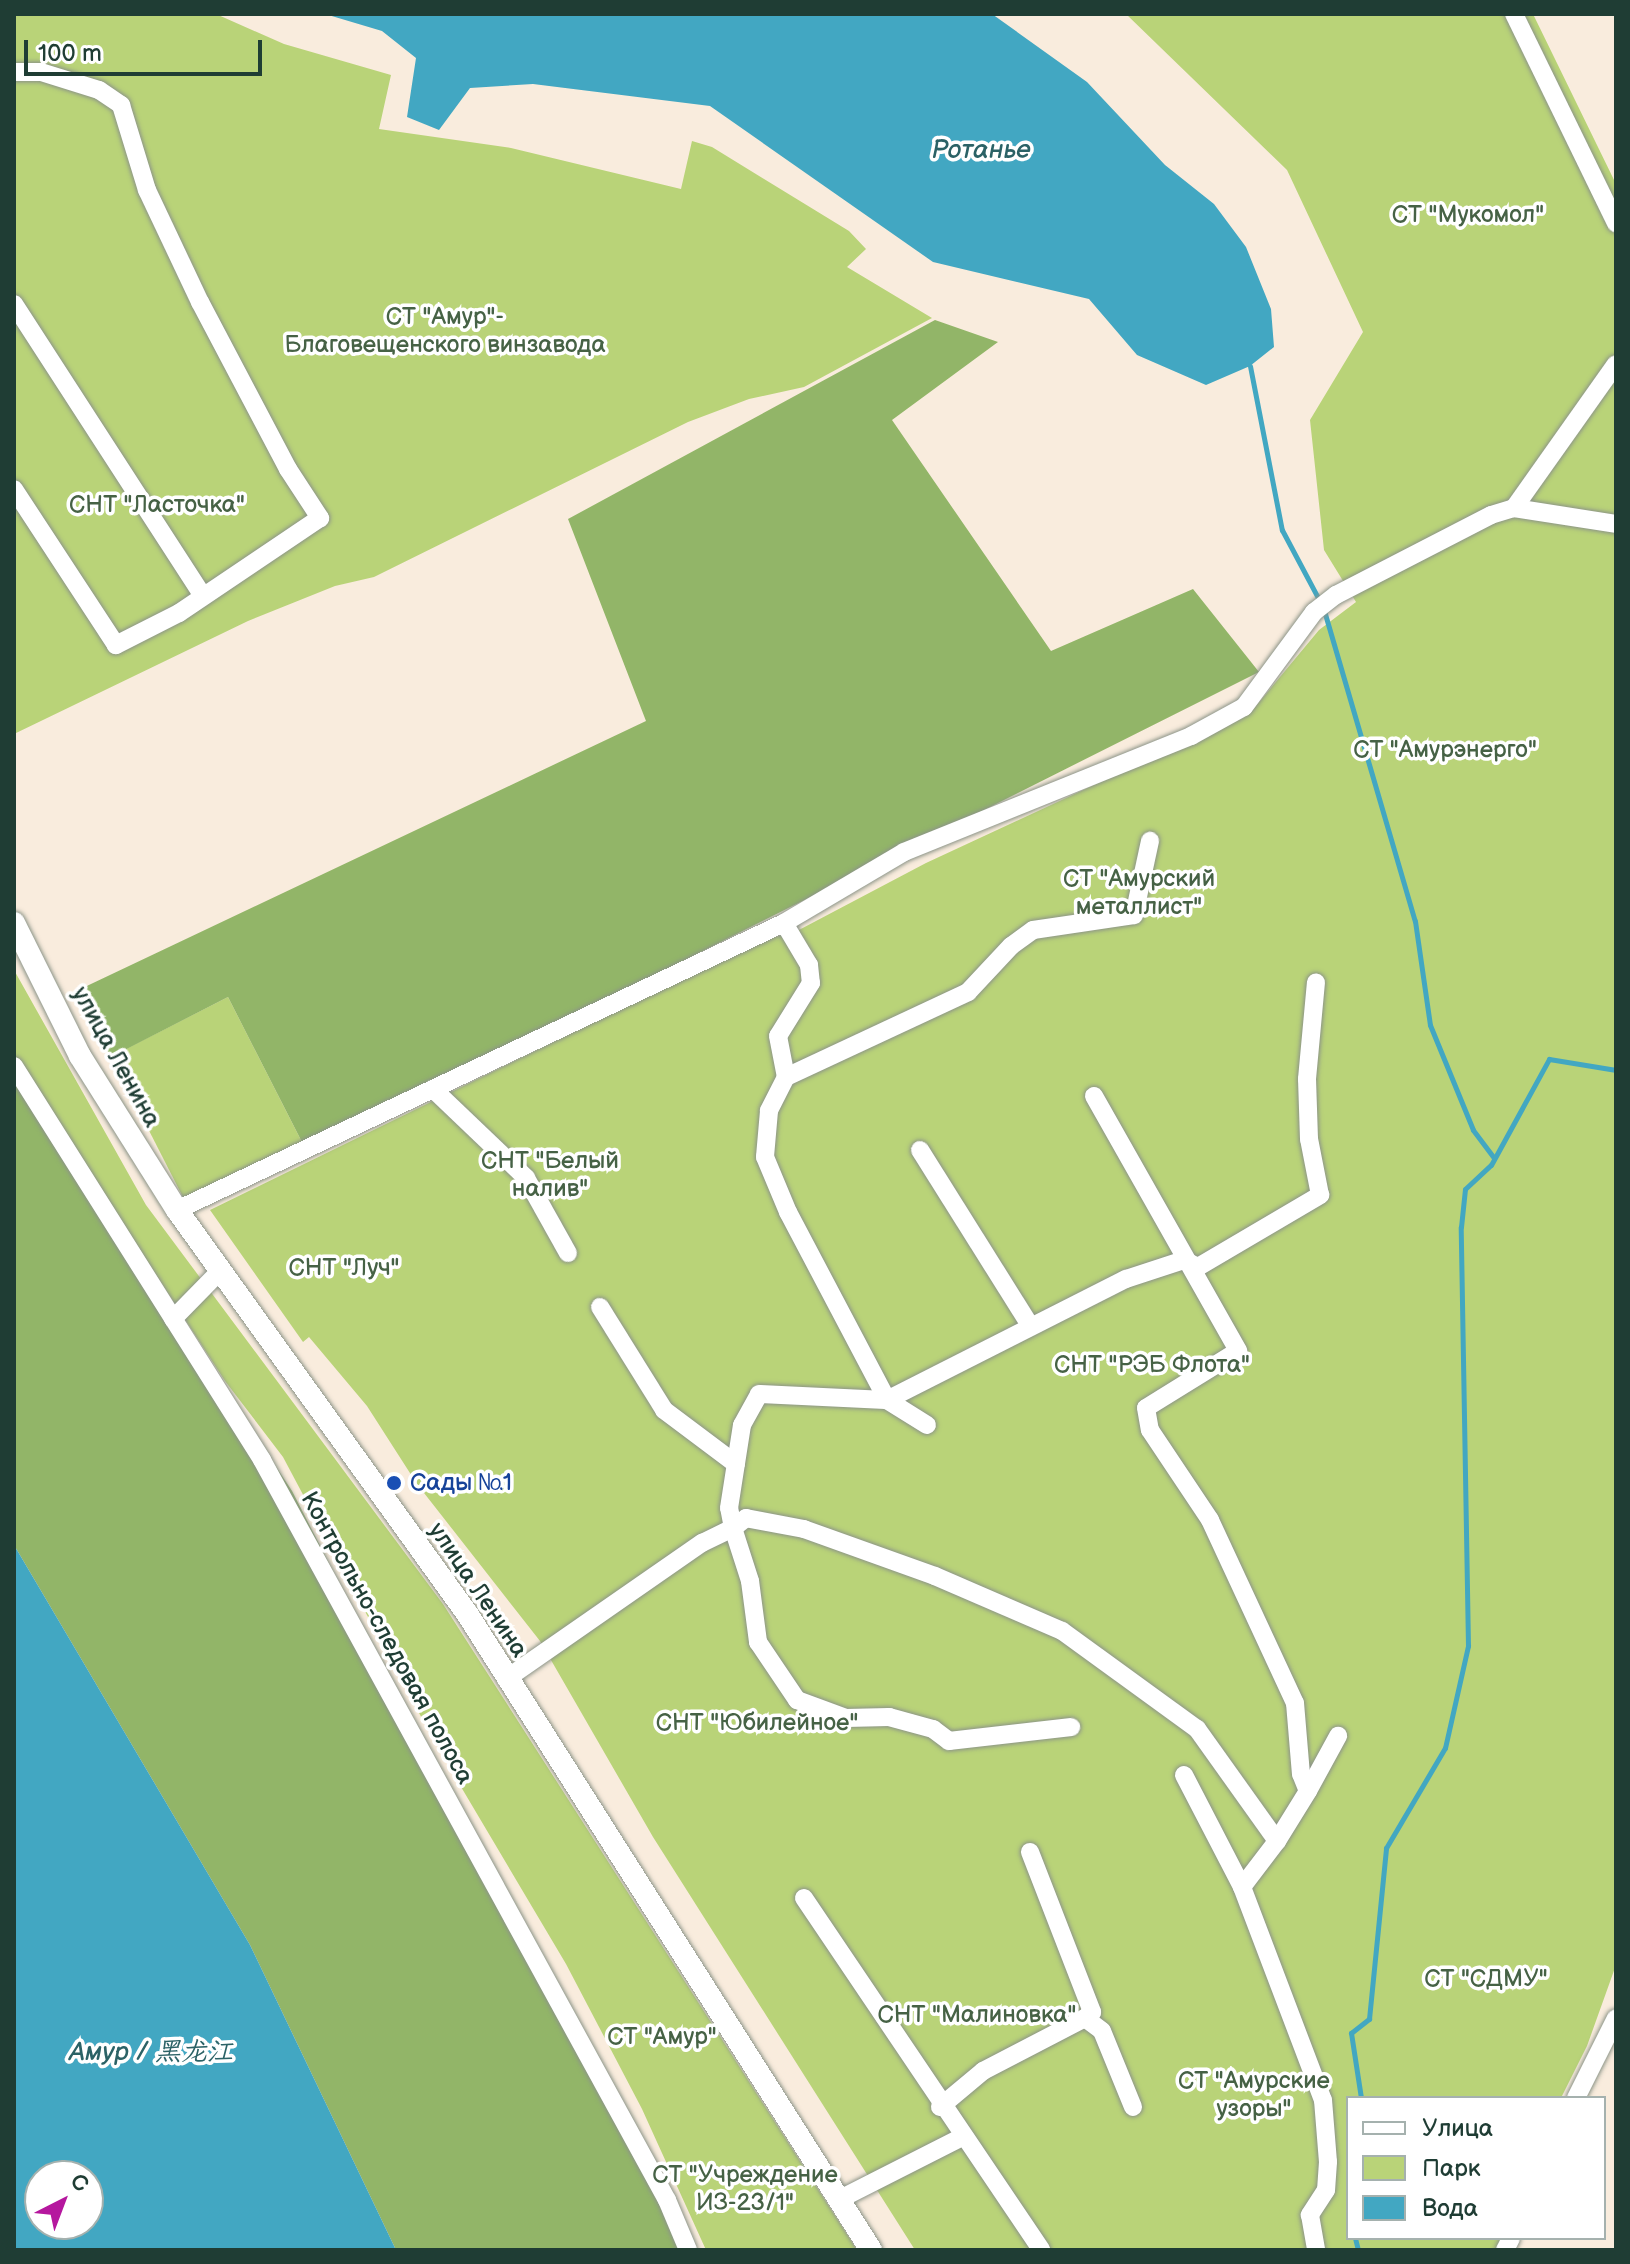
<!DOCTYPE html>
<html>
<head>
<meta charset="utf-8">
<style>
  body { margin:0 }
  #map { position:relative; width:1630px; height:2264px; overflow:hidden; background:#f9ecdd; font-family:"Balsamiq Sans","LXGW WenKai TC",sans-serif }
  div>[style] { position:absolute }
  .green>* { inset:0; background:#b9d378; transform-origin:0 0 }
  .forest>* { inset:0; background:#92b568 }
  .water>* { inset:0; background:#42a7c2 }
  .stream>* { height:5px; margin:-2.5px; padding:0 2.5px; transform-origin:2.5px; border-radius:2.5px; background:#42a7c2 }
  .roads { filter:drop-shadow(0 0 2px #8c9488) drop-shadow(0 0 2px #8c9488) }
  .minor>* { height:18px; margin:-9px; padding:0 9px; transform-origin:9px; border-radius:9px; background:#fff }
  .tertiary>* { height:22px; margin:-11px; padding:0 11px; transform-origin:11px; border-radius:11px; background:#fff }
  .dots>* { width:22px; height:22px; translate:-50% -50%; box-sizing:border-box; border:4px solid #fff; border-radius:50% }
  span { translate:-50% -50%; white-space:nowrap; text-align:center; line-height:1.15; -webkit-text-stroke:7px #fff; paint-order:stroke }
  .park-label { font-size:24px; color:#466245 }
  .street-label { font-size:24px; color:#1f3d34 }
  .transit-label { font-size:24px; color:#164399 }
  .left { translate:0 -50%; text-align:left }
  .water-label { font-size:26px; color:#2b6266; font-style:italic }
  .frame { position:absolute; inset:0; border:16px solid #1f3d34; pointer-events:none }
  .legend { position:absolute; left:1346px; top:2096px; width:260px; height:144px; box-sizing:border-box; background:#fff; border:2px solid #a5b1ae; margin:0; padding:10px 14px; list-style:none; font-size:24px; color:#1f3d34 }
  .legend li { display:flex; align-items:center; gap:16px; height:40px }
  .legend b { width:40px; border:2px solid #a5b1ae }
  .north { position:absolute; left:24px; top:2160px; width:80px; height:80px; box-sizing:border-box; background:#fff; border:2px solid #a5b1ae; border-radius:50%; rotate:42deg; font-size:22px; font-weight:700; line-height:32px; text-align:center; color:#1f3d34 }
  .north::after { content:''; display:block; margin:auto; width:28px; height:36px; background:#b5179e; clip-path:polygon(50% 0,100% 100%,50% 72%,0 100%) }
  .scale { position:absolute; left:24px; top:40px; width:238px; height:36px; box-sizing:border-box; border:4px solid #1f3d34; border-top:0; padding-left:10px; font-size:24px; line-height:28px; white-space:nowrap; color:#1f3d34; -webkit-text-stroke:6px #fff; paint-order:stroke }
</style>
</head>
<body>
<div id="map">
  <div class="green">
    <i style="clip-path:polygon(14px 14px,216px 14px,284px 44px,391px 75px,379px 129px,511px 148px,681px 189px,692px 141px,712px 147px,849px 231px,866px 249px,847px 267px,932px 318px,804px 387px,749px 399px,688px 422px,374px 577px,335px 586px,248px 621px,14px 734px)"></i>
    <i style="clip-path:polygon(1126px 14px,1533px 14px,1616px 184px,1616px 1965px,1587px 2046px,1561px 2098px,1348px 2098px,1348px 2238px,1506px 2238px,1500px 2250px,915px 2250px,653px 1837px,540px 1641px,417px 1484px,367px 1406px,309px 1337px,303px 1342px,210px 1210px,758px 942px,797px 931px,926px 863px,1251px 712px,1319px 630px,1356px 602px,1324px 550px,1310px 420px,1363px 332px,1287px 170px)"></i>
    <i style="clip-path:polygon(14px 970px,146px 1205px,443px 1604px,857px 2250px,706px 2250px,642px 2109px,566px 1964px,435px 1743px,283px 1457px,225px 1381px,14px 1056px)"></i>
    <i style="left:228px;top:997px;width:172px;height:131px;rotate:63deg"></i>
  </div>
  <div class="forest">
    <i style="clip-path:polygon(935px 320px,998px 342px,892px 420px,1051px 651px,1193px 589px,1259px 672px,306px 1150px,228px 997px,111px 1057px,72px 993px,646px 721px,568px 519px)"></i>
    <i style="clip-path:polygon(14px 1069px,292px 1491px,362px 1628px,572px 2008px,691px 2250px,396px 2250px,250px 1945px,14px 1545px)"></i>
  </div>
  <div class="water">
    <i style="clip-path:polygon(325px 14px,992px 14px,1087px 82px,1165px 165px,1214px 204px,1246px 247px,1271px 309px,1274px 347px,1250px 366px,1206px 385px,1137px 355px,1089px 299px,933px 262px,710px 106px,533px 84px,470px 88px,439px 130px,407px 117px,416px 58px,382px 31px)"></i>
    <i style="clip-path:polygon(evenodd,14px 1545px,250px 1945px,396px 2250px,14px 2250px,14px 1545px,40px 2176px,88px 2176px,88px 2224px,40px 2224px,40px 2176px)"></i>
  </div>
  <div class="stream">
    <i style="left:1250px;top:366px;width:167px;rotate:79deg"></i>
    <i style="left:1282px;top:530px;width:87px;rotate:62deg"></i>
    <i style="left:1323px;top:607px;width:327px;rotate:73.7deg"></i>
    <i style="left:1415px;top:921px;width:105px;rotate:81.8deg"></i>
    <i style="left:1430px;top:1025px;width:113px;rotate:67.7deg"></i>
    <i style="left:1473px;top:1130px;width:35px;rotate:53deg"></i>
    <i style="left:1361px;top:2098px;width:66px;rotate:-98.7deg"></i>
    <i style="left:1351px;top:2033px;width:23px;rotate:-38deg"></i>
    <i style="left:1369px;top:2019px;width:172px;rotate:-84.3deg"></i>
    <i style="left:1386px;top:1848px;width:116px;rotate:-59.5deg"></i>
    <i style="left:1445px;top:1748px;width:105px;rotate:-77.3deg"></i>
    <i style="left:1468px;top:1646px;width:419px;rotate:-91deg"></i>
    <i style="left:1461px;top:1227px;width:38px;rotate:-84deg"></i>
    <i style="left:1465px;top:1189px;width:35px;rotate:-43deg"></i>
    <i style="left:1491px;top:1165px;width:121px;rotate:-61.3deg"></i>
    <i style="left:1549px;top:1059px;width:68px;rotate:9.3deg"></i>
    <i style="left:1348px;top:2210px;width:2px;rotate:90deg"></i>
    <i style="left:1355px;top:2238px;width:12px;rotate:76deg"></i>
  </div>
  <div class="roads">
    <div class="minor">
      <i style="left:1514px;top:14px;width:233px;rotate:64deg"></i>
      <i style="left:14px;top:72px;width:27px"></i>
      <i style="left:41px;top:72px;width:61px;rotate:17.2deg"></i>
      <i style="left:99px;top:90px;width:27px;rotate:34deg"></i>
      <i style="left:121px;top:105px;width:89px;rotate:73deg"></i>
      <i style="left:147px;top:190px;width:124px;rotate:64.7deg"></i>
      <i style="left:200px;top:302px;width:189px;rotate:62.2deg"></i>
      <i style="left:288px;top:469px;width:59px;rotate:56.9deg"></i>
      <i style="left:320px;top:518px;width:170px;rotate:146deg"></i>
      <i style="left:179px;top:613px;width:71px;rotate:153.1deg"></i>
      <i style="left:116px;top:645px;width:186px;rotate:-123.2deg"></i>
      <i style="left:14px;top:304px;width:348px;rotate:57.1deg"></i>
      <i style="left:1514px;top:508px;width:176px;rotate:-54.7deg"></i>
      <i style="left:784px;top:923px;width:49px;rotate:59.2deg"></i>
      <i style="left:809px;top:965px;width:18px;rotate:84deg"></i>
      <i style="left:811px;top:983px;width:62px;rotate:121.9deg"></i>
      <i style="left:778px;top:1036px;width:42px;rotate:79deg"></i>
      <i style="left:786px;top:1077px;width:38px;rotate:117deg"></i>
      <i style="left:769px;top:1111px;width:46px;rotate:95deg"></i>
      <i style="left:765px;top:1157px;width:60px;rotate:67.3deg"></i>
      <i style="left:788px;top:1212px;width:212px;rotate:62.2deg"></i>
      <i style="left:887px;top:1400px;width:47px;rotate:32deg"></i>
      <i style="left:14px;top:1066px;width:466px;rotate:57.8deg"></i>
      <i style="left:262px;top:1460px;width:844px;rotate:61.31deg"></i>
      <i style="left:667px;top:2200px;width:54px;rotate:67.2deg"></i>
      <i style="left:786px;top:1077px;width:201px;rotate:-25deg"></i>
      <i style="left:968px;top:992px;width:63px;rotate:-46.9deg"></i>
      <i style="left:1011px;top:946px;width:27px;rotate:-36deg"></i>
      <i style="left:1033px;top:930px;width:102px;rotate:-8.4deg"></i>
      <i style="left:1134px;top:915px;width:76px;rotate:-77.8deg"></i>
      <i style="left:433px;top:1089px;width:129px;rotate:43.7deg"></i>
      <i style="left:526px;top:1178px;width:86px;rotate:60.8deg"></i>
      <i style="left:1094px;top:1096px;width:293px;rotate:60.5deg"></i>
      <i style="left:1238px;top:1351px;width:108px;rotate:148.2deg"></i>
      <i style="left:1146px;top:1408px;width:22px;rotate:80deg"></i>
      <i style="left:1150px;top:1430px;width:108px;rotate:56.3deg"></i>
      <i style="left:1210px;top:1520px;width:202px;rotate:65.1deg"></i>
      <i style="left:1295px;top:1703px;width:71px;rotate:85.2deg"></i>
      <i style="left:1301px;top:1774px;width:18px;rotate:68deg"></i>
      <i style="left:1308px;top:1791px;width:59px;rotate:121.8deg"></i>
      <i style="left:920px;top:1150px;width:205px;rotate:57.9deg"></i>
      <i style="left:177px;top:1210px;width:671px;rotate:-25.31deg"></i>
      <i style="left:784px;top:923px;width:139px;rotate:-30.6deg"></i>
      <i style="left:904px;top:852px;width:310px;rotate:-22deg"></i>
      <i style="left:1191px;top:736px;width:60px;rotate:-28.7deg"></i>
      <i style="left:1244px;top:707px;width:118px;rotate:-53.6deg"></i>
      <i style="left:1314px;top:612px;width:28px;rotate:-38deg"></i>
      <i style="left:1336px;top:595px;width:174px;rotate:-27.3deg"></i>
      <i style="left:1491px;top:515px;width:24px;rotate:-17deg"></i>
      <i style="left:1514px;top:508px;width:103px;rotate:8.9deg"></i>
      <i style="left:600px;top:1307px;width:121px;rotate:58.1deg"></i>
      <i style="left:664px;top:1410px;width:90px;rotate:36.9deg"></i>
      <i style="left:173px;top:1319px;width:64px;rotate:-45.6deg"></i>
      <i style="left:506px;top:1679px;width:239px;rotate:-34.8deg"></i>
      <i style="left:702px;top:1543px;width:34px;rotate:-26deg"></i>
      <i style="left:733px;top:1528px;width:56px;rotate:72.2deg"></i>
      <i style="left:750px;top:1581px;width:62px;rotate:82.5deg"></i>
      <i style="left:758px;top:1642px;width:70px;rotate:56.1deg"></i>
      <i style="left:797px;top:1700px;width:52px;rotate:20.2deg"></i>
      <i style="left:846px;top:1718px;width:43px;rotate:-1.3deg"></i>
      <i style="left:889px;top:1717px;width:46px;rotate:15.3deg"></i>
      <i style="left:933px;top:1729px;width:20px;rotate:37deg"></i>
      <i style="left:949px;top:1741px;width:123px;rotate:-6.5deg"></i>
      <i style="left:1184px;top:1775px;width:126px;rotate:62.6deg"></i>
      <i style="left:1242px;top:1887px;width:228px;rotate:69.2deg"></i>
      <i style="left:1323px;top:2100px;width:62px;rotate:85.4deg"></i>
      <i style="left:1328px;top:2162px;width:28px;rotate:94deg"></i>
      <i style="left:1326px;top:2190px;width:30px;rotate:123deg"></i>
      <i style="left:1310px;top:2215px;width:36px;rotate:80deg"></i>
      <i style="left:1308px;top:1791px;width:63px;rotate:-61.4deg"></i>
      <i style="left:1030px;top:1852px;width:172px;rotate:68.8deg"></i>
      <i style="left:1092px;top:2012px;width:9px;rotate:139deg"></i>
      <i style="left:1242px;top:1887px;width:58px;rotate:-52.7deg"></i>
      <i style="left:1277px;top:1841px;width:138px;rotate:-125.5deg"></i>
      <i style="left:1197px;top:1729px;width:167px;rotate:-144deg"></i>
      <i style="left:1062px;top:1631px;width:138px;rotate:-156.6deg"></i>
      <i style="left:935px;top:1576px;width:139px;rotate:-160.3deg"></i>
      <i style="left:804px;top:1529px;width:59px;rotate:-169.3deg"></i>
      <i style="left:746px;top:1518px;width:16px;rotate:142deg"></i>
      <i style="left:733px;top:1528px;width:20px;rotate:-101deg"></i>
      <i style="left:729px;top:1508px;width:84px;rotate:-81.1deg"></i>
      <i style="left:742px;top:1425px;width:35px;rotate:-61deg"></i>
      <i style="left:759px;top:1394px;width:128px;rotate:2.7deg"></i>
      <i style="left:887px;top:1400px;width:268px;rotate:-26.9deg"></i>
      <i style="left:1126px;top:1279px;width:61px;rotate:-18.1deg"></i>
      <i style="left:1184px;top:1260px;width:16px;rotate:27deg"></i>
      <i style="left:1198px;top:1267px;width:142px;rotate:-30.5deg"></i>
      <i style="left:1320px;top:1195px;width:57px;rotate:-101.1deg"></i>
      <i style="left:1309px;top:1139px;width:60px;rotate:-91.9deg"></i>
      <i style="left:1307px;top:1079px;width:97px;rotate:-84.7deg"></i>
      <i style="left:804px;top:1898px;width:424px;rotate:56deg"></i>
      <i style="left:1576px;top:2098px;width:89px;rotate:-63.4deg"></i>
      <i style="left:940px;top:2107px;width:56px;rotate:-39.9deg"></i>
      <i style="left:983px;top:2071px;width:115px;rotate:-27.5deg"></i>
      <i style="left:1085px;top:2018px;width:21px;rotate:37deg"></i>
      <i style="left:1102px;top:2031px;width:82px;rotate:67.8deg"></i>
      <i style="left:840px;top:2199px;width:137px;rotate:-26.9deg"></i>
      <i style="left:1505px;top:2250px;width:13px;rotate:-63deg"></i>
    </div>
    <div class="tertiary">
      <i style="left:14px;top:923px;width:148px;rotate:63.6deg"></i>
      <i style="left:80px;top:1056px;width:182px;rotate:57.8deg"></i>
      <i style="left:177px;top:1210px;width:499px;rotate:54.3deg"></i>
      <i style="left:468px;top:1615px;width:752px;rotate:57.6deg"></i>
    </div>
  </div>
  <div class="dots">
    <i style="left:394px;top:1483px;background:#1a4fb4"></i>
  </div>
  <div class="park-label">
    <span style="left:1468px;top:215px">СТ "Мукомол"</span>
    <span style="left:445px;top:331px">СТ "Амур"-<br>Благовещенского винзавода</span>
    <span style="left:157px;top:505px">СНТ "Ласточка"</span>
    <span style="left:1445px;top:750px">СТ "Амурэнерго"</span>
    <span style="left:1139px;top:893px">СТ "Амурский<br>металлист"</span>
    <span style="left:550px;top:1175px">СНТ "Белый<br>налив"</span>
    <span style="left:344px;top:1268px">СНТ "Луч"</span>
    <span style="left:1152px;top:1365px">СНТ "РЭБ Флота"</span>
    <span style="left:757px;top:1723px">СНТ "Юбилейное"</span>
    <span style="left:1486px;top:1979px">СТ "СДМУ"</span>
    <span style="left:977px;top:2015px">СНТ "Малиновка"</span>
    <span style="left:662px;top:2037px">СТ "Амур"</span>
    <span style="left:1254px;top:2095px">СТ "Амурские<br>узоры"</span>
    <span style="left:745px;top:2189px">СТ "Учреждение<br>ИЗ-23/1"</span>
  </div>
  <div class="street-label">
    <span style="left:116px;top:1057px;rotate:61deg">улица Ленина</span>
    <span style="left:478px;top:1590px;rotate:56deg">улица Ленина</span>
    <span style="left:387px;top:1638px;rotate:61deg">Контрольно-следовая полоса</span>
  </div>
  <div class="transit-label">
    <span class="left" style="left:410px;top:1483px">Сады №1</span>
  </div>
  <div class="water-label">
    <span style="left:981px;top:151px">Ротанье</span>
    <span style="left:151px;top:2053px">Амур / 黑龙江</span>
  </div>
  <div class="frame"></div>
  <ul class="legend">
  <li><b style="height:10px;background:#fff"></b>Улица</li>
  <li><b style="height:22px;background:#b9d378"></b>Парк</li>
  <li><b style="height:22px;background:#42a7c2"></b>Вода</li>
  </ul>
  <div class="north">С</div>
  <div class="scale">100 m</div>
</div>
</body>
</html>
